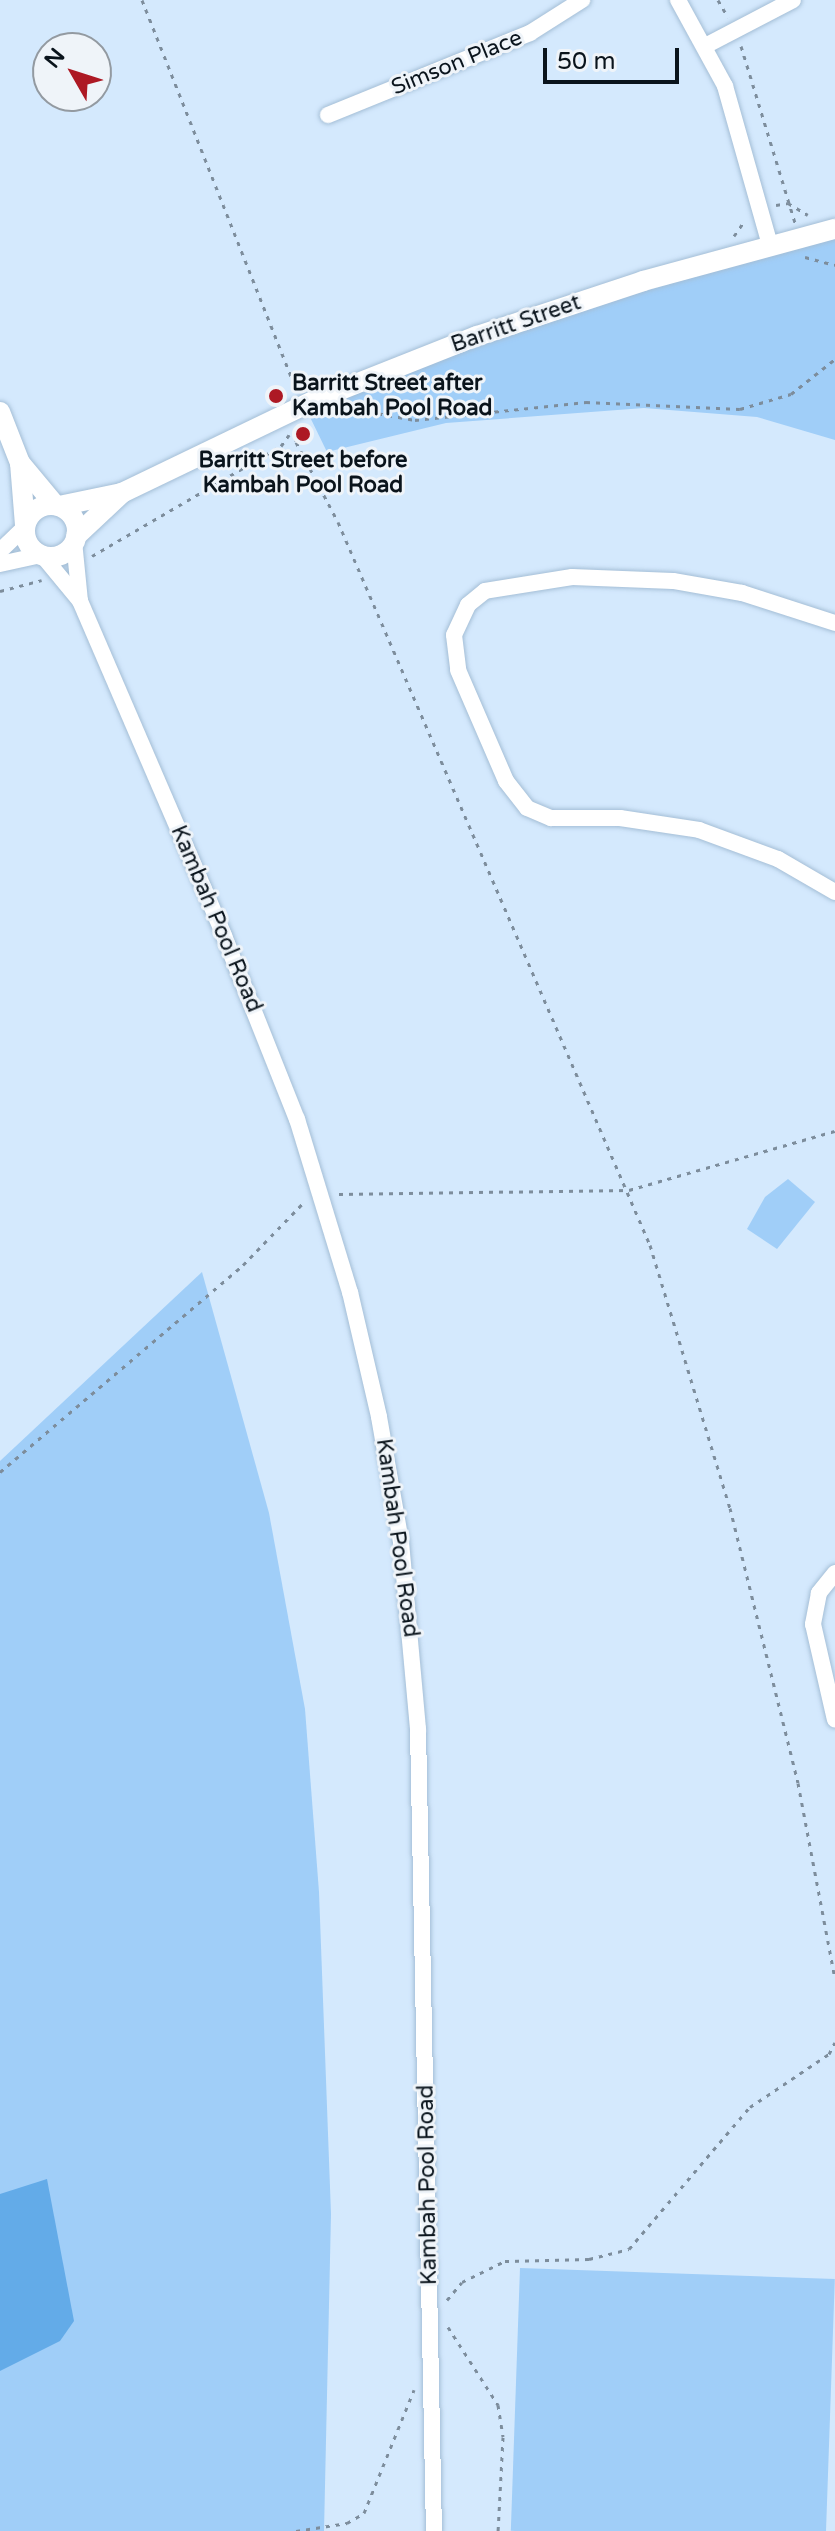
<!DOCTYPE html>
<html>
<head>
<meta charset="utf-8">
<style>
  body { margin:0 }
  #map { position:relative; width:835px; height:2531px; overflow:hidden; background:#d4e9fd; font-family:"Varela Round",sans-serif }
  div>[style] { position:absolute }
  .green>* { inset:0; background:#a0cef8; transform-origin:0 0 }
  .water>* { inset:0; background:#63abe8 }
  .path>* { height:3px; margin-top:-1.5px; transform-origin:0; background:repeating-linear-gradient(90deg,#7d8d9c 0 4px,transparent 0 10px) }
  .roads { filter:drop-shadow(0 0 2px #a4bed6) drop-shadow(0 0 2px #a4bed6) }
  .minor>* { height:16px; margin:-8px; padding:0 8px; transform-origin:8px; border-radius:8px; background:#fff }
  .tertiary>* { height:20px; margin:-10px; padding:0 10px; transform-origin:10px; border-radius:10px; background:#fff }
  .tertiary>.ring { margin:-10px; padding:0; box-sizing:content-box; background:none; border:20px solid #fff; border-radius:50% }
  .dots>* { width:22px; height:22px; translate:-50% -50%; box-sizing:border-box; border:4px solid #eff4f9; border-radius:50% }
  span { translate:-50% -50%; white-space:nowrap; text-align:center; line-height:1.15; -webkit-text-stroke:6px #eff4f9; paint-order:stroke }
  .street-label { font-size:22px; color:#0a141c }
  .poi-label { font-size:22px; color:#0a141c; font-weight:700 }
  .left { translate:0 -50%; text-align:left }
  .north { position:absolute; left:32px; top:32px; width:80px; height:80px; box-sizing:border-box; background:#eff4f9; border:2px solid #939aa1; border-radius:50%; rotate:309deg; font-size:22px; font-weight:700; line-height:32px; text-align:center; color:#0a141c }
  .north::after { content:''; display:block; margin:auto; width:28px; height:36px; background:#ad1924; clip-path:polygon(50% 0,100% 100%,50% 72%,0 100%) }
  .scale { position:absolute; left:543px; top:48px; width:136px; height:36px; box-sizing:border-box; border:4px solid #0a141c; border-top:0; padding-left:10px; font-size:24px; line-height:28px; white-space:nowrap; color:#0a141c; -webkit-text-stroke:6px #eff4f9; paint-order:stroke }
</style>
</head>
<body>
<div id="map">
  <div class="green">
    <i style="clip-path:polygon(835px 235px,835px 440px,757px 417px,644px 408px,446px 423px,327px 452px,308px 413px,510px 331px)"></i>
    <i style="clip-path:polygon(788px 1179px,815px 1202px,777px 1249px,747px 1229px,765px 1197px)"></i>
    <i style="clip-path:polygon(202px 1272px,269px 1513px,305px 1709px,319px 1892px,331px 2214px,324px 2531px,0 2531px,0 1461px)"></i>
    <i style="left:520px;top:2268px;width:315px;height:263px;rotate:2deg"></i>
  </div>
  <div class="water">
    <i style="clip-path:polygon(47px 2179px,74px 2321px,60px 2341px,0 2371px,0 2194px)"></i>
  </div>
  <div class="path">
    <i style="left:142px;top:0;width:418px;rotate:68.4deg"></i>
    <i style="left:718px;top:0;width:20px;rotate:60deg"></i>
    <i style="left:741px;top:46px;width:185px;rotate:73deg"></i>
    <i style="left:776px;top:205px;width:12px;rotate:-9deg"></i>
    <i style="left:788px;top:203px;width:23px;rotate:31deg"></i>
    <i style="left:734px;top:236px;width:19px;rotate:-55deg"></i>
    <i style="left:805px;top:257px;width:31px;rotate:15deg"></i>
    <i style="left:349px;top:408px;width:67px;rotate:10.3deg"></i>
    <i style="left:415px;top:420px;width:172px;rotate:-6deg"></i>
    <i style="left:586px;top:402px;width:154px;rotate:2.6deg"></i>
    <i style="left:740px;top:409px;width:53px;rotate:-16.4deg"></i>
    <i style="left:791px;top:394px;width:56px;rotate:-38.5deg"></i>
    <i style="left:298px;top:429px;width:13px;rotate:99deg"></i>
    <i style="left:296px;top:442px;width:90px;rotate:62.3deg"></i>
    <i style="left:338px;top:522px;width:787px;rotate:66.66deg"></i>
    <i style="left:650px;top:1245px;width:275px;rotate:73.1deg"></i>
    <i style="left:730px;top:1508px;width:283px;rotate:76.1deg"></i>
    <i style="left:798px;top:1783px;width:198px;rotate:79.3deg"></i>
    <i style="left:92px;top:556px;width:219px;rotate:-30.2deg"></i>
    <i style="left:281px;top:446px;width:14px;rotate:-54deg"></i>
    <i style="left:0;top:591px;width:43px;rotate:-14.7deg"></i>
    <i style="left:339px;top:1194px;width:290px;rotate:-0.8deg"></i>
    <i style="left:629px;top:1190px;width:214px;rotate:-16deg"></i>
    <i style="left:0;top:1472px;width:319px;rotate:-40.4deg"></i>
    <i style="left:243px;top:1265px;width:89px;rotate:-45.9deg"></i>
    <i style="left:447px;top:2300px;width:23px;rotate:-50deg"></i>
    <i style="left:462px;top:2282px;width:48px;rotate:-26deg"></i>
    <i style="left:505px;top:2261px;width:84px;rotate:-1.4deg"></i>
    <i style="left:589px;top:2259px;width:41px;rotate:-14deg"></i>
    <i style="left:629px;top:2249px;width:187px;rotate:-49.6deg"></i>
    <i style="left:750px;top:2107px;width:95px;rotate:-33.9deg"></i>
    <i style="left:829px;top:2054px;width:13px;rotate:-63deg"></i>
    <i style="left:448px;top:2327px;width:93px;rotate:57.3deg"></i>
    <i style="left:498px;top:2405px;width:32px;rotate:81deg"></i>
    <i style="left:503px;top:2437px;width:94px;rotate:93deg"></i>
    <i style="left:296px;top:2531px;width:52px;rotate:-8.9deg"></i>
    <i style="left:347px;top:2523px;width:20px;rotate:-30deg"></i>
    <i style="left:364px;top:2513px;width:133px;rotate:-67.9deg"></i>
  </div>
  <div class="roads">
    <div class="minor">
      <i style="left:678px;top:0;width:98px;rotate:61.3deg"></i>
      <i style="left:725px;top:86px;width:165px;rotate:74.2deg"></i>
      <i style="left:707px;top:45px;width:97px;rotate:-27.6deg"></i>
      <i style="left:328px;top:115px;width:218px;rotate:-22.1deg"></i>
      <i style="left:530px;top:33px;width:62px;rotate:-32.4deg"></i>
      <i style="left:74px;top:541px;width:60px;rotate:84.3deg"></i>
      <i style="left:0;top:551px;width:35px;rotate:-44deg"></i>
      <i style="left:42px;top:555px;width:60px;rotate:50.4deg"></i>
      <i style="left:80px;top:601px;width:365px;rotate:66.7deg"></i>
      <i style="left:224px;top:936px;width:197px;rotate:68.3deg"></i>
      <i style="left:297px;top:1119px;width:181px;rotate:73deg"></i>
      <i style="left:350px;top:1292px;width:128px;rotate:76.9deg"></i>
      <i style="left:379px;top:1417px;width:127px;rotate:80deg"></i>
      <i style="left:401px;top:1542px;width:188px;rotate:84.8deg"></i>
      <i style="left:418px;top:1729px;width:802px;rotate:88.86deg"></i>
      <i style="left:0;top:564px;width:42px;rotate:-12.4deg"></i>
      <i style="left:835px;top:623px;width:98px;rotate:-162.1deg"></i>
      <i style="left:742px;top:593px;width:70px;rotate:-170.1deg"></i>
      <i style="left:673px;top:581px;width:101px;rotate:-177.7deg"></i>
      <i style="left:572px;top:577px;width:88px;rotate:170.9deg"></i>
      <i style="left:485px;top:591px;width:22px;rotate:141deg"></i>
      <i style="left:468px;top:605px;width:33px;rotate:115deg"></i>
      <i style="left:454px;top:635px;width:35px;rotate:83deg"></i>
      <i style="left:458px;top:670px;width:121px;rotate:66.6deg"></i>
      <i style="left:506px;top:781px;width:34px;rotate:52deg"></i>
      <i style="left:527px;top:808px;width:26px;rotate:23deg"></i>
      <i style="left:551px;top:818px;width:69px"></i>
      <i style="left:620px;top:818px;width:80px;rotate:8.6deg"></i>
      <i style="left:699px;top:830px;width:84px;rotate:20.2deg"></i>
      <i style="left:778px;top:859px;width:66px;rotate:30.1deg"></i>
      <i style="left:835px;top:1573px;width:26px;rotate:129deg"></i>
      <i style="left:819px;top:1593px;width:32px;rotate:101deg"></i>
      <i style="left:813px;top:1624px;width:98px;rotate:77.1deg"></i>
    </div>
    <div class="tertiary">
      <i style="left:0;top:412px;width:55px;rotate:68.6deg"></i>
      <i style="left:20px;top:463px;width:62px;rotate:85.4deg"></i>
      <i style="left:20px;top:463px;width:55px;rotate:50.2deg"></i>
      <i class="ring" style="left:25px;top:505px;width:32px;height:32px"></i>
      <i style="left:59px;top:506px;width:64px;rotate:-11.7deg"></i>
      <i style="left:122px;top:493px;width:214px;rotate:-25.7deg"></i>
      <i style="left:315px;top:400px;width:174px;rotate:-21.6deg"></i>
      <i style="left:477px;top:336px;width:175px;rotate:-18.3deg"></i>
      <i style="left:643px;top:281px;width:199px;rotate:-15.2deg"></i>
      <i style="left:76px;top:536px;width:63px;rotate:-43.1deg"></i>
    </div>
  </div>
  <div class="dots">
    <i style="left:276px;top:396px;background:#ad1924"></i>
    <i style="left:303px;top:434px;background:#ad1924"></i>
  </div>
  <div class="street-label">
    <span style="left:457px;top:63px;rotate:-22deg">Simson Place</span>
    <span style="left:516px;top:324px;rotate:-19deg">Barritt Street</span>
    <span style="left:216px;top:919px;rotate:67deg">Kambah Pool Road</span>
    <span style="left:397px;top:1538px;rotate:82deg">Kambah Pool Road</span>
    <span style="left:428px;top:2185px;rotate:-91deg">Kambah Pool Road</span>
  </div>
  <div class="poi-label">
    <span class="left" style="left:292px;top:396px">Barritt Street after<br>Kambah Pool Road</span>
    <span style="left:303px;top:473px">Barritt Street before<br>Kambah Pool Road</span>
  </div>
  <div class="north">N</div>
  <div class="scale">50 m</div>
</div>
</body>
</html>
